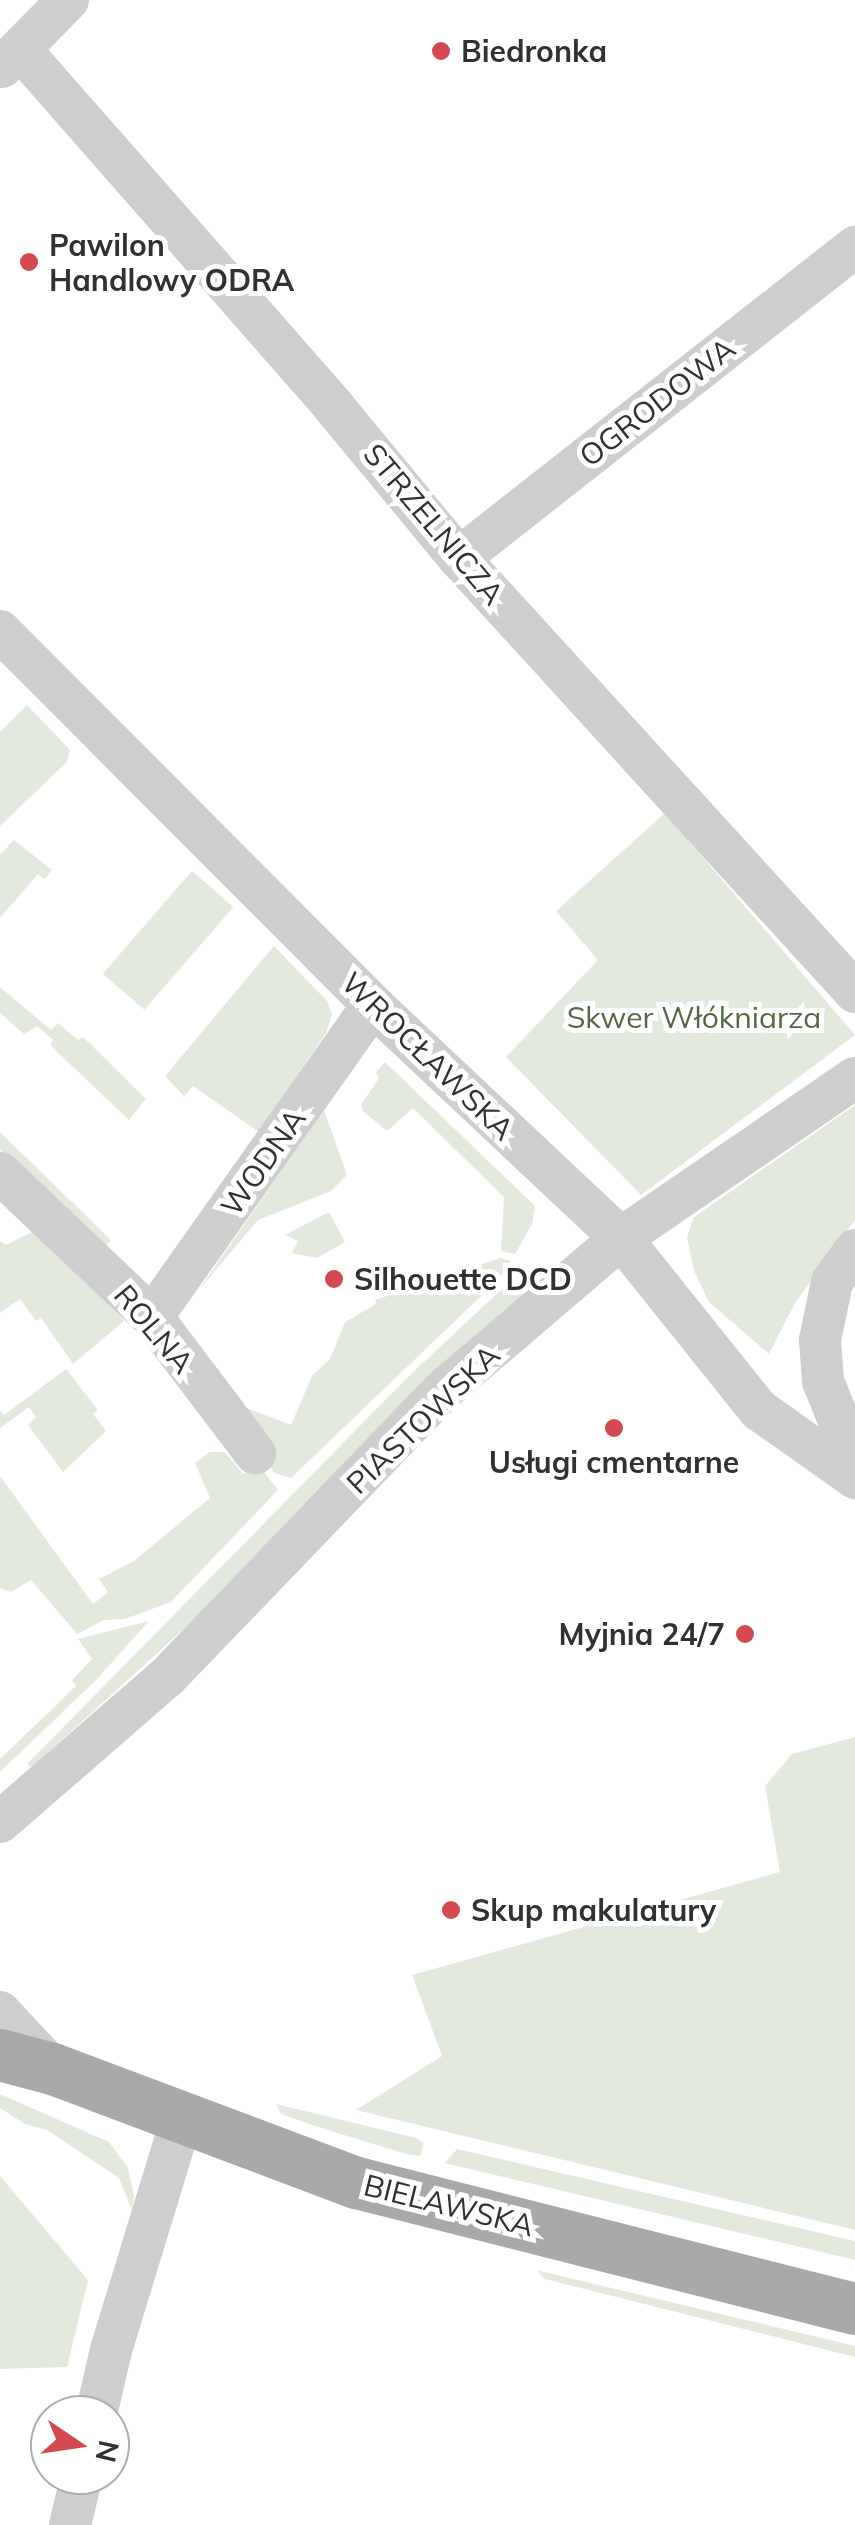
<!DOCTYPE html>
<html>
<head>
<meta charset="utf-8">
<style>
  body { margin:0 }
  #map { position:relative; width:855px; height:2525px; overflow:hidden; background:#fff; font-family:Mulish,sans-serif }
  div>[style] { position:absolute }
  .green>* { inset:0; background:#e4e9de; transform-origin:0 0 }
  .minor>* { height:42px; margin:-21px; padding:0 21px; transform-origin:21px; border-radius:21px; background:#cecece }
  .major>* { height:52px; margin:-26px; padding:0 26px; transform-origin:26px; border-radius:26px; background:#a9a9a9 }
  .dots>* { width:28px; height:28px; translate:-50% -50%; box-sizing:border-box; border:5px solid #fff; border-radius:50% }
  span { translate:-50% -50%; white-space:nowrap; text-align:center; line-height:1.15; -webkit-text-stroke:10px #fff; paint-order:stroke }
  .poi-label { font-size:30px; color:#313131; font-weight:700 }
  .left { translate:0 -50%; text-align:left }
  .right { translate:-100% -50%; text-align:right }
  .street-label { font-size:30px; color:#313131 }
  .park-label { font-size:30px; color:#546943 }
  .north { position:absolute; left:30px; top:2395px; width:100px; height:100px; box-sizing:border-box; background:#fff; border:2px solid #adadad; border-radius:50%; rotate:103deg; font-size:28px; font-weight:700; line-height:40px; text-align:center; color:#313131 }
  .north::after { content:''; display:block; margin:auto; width:35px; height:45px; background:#d44850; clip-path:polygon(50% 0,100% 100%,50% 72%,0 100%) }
</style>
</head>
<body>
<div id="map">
  <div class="green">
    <i style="clip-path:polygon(27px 705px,70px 750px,67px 762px,0 826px,0 732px)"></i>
    <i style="clip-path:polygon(665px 813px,855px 1035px,641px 1195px,506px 1057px,598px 960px,556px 911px)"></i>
    <i style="clip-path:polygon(14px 840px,52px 870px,45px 879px,38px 874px,0 918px,0 855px)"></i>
    <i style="left:192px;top:871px;width:55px;height:136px;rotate:41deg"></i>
    <i style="clip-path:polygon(274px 946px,327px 1001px,332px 1014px,326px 1033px,259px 1132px,193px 1086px,184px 1096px,165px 1076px)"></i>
    <i style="clip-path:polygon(0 987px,51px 1030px,58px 1023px,78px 1040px,83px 1037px,146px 1099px,129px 1120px,50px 1045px,53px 1040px,37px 1026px,24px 1034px,0 1013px)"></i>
    <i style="clip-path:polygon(385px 1062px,535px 1206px,532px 1224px,515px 1254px,501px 1251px,504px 1197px,413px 1108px,387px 1131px,363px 1111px,361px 1105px,379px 1078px,376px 1072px)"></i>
    <i style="clip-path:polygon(855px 1105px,855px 1220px,795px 1303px,769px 1354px,709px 1302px,694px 1271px,687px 1237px,694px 1217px)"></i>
    <i style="clip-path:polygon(324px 1110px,347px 1175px,331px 1191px,258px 1220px,198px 1291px)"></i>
    <i style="clip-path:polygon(0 1132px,111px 1240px,105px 1247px,0 1150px)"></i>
    <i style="clip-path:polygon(329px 1212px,345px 1242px,317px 1258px,292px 1253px,298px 1241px,285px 1235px)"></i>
    <i style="clip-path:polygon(38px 1229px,124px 1321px,73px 1364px,41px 1318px,36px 1321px,20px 1299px,0 1313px,0 1241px,6px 1245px)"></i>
    <i style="clip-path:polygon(500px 1258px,511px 1261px,501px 1277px,291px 1478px,274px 1473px,236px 1409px,247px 1408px,291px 1425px,312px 1376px,330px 1359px,345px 1322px,376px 1304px,375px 1300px)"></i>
    <i style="clip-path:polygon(505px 1286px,525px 1294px,221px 1595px,32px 1767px,27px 1764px,410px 1375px)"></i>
    <i style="clip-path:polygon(66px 1369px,98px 1410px,93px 1414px,106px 1431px,63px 1472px,28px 1425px,36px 1417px,29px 1407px,0 1428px,0 1410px,4px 1415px)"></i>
    <i style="clip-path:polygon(210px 1452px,225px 1452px,243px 1474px,257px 1463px,278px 1490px,171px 1602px,125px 1619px,104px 1620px,77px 1634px,31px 1580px,11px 1592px,0 1588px,0 1476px,93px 1604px,108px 1592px,99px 1579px,134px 1561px,210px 1498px,195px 1463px)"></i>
    <i style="clip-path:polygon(149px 1621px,96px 1680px,0 1772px,0 1759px,76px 1686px,72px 1680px,92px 1659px,78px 1639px)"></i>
    <i style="clip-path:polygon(855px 1737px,855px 2230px,356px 2110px,442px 2056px,412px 1975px,780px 1872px,765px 1786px,792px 1754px)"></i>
    <i style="clip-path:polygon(0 2094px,109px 2142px,128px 2168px,134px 2196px,132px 2210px,119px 2178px,47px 2130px,25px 2124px,0 2108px)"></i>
    <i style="clip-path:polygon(276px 2104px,416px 2138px,423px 2143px,422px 2151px,420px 2156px,406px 2154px,315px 2126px,281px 2114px)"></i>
    <i style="clip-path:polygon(457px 2149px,855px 2241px,855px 2260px,445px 2163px)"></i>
    <i style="clip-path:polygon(0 2176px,88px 2280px,67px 2367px,0 2369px)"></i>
    <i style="clip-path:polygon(536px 2270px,855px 2346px,855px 2357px,545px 2279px)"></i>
  </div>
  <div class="minor">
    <i style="left:20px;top:49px;width:476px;rotate:48.7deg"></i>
    <i style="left:334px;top:407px;width:196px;rotate:50.4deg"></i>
    <i style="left:459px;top:558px;width:588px;rotate:47.62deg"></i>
    <i style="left:2px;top:67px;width:94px;rotate:-45.4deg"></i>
    <i style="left:459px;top:558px;width:504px;rotate:-38.14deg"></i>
    <i style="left:0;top:631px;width:535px;rotate:45.08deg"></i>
    <i style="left:378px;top:1010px;width:333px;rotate:43.2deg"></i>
    <i style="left:621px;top:1238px;width:221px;rotate:51.3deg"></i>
    <i style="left:759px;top:1410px;width:118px;rotate:35.3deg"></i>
    <i style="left:0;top:1173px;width:209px;rotate:43.5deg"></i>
    <i style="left:152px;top:1317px;width:171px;rotate:52.9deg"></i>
    <i style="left:855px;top:1250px;width:39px;rotate:126deg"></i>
    <i style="left:832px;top:1282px;width:59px;rotate:101.7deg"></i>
    <i style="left:820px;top:1340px;width:41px;rotate:85.8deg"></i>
    <i style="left:823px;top:1381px;width:86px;rotate:68.2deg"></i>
    <i style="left:152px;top:1317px;width:360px;rotate:-54.7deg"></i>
    <i style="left:360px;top:1023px;width:22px;rotate:-36deg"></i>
    <i style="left:0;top:1822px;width:221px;rotate:-41deg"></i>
    <i style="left:167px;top:1677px;width:395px;rotate:-46.1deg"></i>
    <i style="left:441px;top:1392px;width:237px;rotate:-40.5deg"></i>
    <i style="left:621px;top:1238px;width:283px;rotate:-34.4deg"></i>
    <i style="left:0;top:2012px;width:78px;rotate:47.1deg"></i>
    <i style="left:96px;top:2415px;width:67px;rotate:-77deg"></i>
    <i style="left:111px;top:2350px;width:243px;rotate:-73deg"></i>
    <i style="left:70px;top:2525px;width:51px;rotate:-76.5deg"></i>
  </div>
  <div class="major">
    <i style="left:0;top:2055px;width:55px;rotate:14.8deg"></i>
    <i style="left:53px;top:2069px;width:325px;rotate:20.6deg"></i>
    <i style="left:357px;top:2183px;width:514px;rotate:14.2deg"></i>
  </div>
  <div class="dots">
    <i style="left:441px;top:51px;background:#d44850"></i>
    <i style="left:29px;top:262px;background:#d44850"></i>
    <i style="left:334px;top:1279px;background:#d44850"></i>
    <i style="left:614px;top:1428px;background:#d44850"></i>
    <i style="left:745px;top:1634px;background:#d44850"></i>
    <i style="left:451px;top:1910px;background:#d44850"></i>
  </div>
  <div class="poi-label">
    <span class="left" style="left:461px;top:51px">Biedronka</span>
    <span class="left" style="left:49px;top:262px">Pawilon<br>Handlowy ODRA</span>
    <span class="left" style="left:354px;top:1279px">Silhouette DCD</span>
    <span style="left:614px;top:1462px">Usługi cmentarne</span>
    <span class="right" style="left:725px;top:1634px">Myjnia 24/7</span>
    <span class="left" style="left:471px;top:1910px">Skup makulatury</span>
  </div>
  <div class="street-label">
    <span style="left:657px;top:402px;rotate:-38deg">OGRODOWA</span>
    <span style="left:434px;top:524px;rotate:50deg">STRZELNICZA</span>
    <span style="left:428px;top:1056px;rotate:44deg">WROCŁAWSKA</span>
    <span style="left:263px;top:1162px;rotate:-55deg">WODNA</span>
    <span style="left:154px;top:1329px;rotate:50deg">ROLNA</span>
    <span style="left:423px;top:1419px;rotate:-44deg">PIASTOWSKA</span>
    <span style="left:449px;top:2205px;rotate:14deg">BIELAWSKA</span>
  </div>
  <div class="park-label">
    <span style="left:694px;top:1017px">Skwer Włókniarza</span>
  </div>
  <div class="north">N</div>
</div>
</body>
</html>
